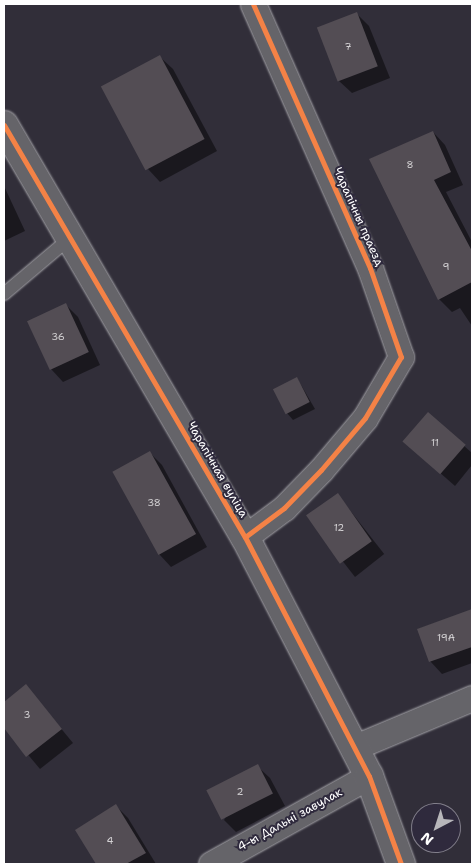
<!DOCTYPE html>
<html>
<head>
<meta charset="utf-8">
<style>
  body { margin:0 }
  #map { position:relative; width:476px; height:868px; overflow:hidden; background:#312e39; font-family:"Shantell Sans",sans-serif }
  div>[style] { position:absolute }
  .shadow>* { inset:0; background:#0007; transform-origin:0 0 }
  .building>* { inset:0; background:#534d54; transform-origin:0 0 }
  .roads { filter:drop-shadow(0 0 1px #a2a1a6) drop-shadow(0 0 1px #a2a1a6) }
  .service>* { height:12px; margin:-6px; padding:0 6px; transform-origin:6px; border-radius:6px; background:#656469 }
  .minor>* { height:25px; margin:-12.5px; padding:0 12.5px; transform-origin:12.5px; border-radius:12.5px; background:#656469 }
  .tertiary>* { height:28px; margin:-14px; padding:0 14px; transform-origin:14px; border-radius:14px; background:#656469 }
  .cycleway>* { height:5px; margin:-2.5px; padding:0 2.5px; transform-origin:2.5px; border-radius:2.5px; background:#f48246 }
  span { translate:-50% -50%; white-space:nowrap; text-align:center; line-height:1.15; -webkit-text-stroke:4px #2f2a3d; paint-order:stroke }
  .number-label { font-size:10px; color:#d4d2d4 }
  .number-label span { -webkit-text-stroke-width:0 }
  .street-label { font-size:12px; color:#fff }
  .frame { position:absolute; inset:0; border:5px solid #fff; pointer-events:none }
  .north { position:absolute; left:411px; top:803px; width:50px; height:50px; box-sizing:border-box; background:#2f2a3d; border:1px solid #827f8b; border-radius:50%; rotate:220deg; font-size:14px; font-weight:700; line-height:20px; text-align:center; color:#fff }
  .north::after { content:''; display:block; margin:auto; width:18px; height:22px; background:#b7b6ba; clip-path:polygon(50% 0,100% 100%,50% 72%,0 100%) }
</style>
</head>
<body>
<div id="map">
  <div class="shadow">
    <i style="clip-path:polygon(357px 14px,369px 26px,390px 78px,352px 93px,339px 81px,319px 28px)"></i>
    <i style="clip-path:polygon(160px 57px,173px 69px,217px 151px,160px 182px,148px 169px,103px 88px)"></i>
    <i style="clip-path:polygon(433px 132px,445px 145px,463px 185px,446px 192px,472px 242px,472px 326px,460px 308px,452px 312px,439px 299px,370px 159px)"></i>
    <i style="clip-path:polygon(4px 186px,25px 231px,4px 241px)"></i>
    <i style="clip-path:polygon(66px 305px,78px 317px,100px 365px,63px 382px,51px 369px)"></i>
    <i style="clip-path:polygon(297px 378px,315px 409px,293px 420px,287px 413px)"></i>
    <i style="clip-path:polygon(428px 414px,472px 453px,472px 465px,455px 486px,405px 442px)"></i>
    <i style="clip-path:polygon(150px 453px,162px 465px,207px 547px,171px 567px,159px 554px)"></i>
    <i style="left:338px;top:495px;width:75px;height:37px;rotate:52deg"></i>
    <i style="clip-path:polygon(472px 610px,472px 663px,442px 674px,430px 661px,418px 629px)"></i>
    <i style="clip-path:polygon(26px 686px,73px 743px,40px 769px,4px 726px,4px 703px)"></i>
    <i style="clip-path:polygon(257px 766px,270px 778px,285px 806px,236px 832px,224px 820px)"></i>
    <i style="clip-path:polygon(116px 806px,128px 818px,156px 864px,97px 864px,76px 830px)"></i>
  </div>
  <div class="building">
    <i style="left:357px;top:12px;width:58px;height:43px;rotate:69deg"></i>
    <i style="left:160px;top:55px;width:95px;height:67px;rotate:62deg"></i>
    <i style="clip-path:polygon(433px 131px,451px 172px,434px 180px,472px 251px,472px 282px,438px 300px,369px 159px)"></i>
    <i style="left:66px;top:303px;width:54px;height:43px;rotate:65deg"></i>
    <i style="left:297px;top:377px;width:28px;height:27px;rotate:63deg"></i>
    <i style="left:428px;top:412px;width:50px;height:39px;rotate:41deg"></i>
    <i style="left:150px;top:451px;width:95px;height:43px;rotate:61deg"></i>
    <i style="left:338px;top:493px;width:59px;height:39px;rotate:55deg"></i>
    <i style="clip-path:polygon(472px 609px,472px 647px,429px 662px,417px 629px)"></i>
    <i style="clip-path:polygon(26px 684px,62px 729px,26px 757px,4px 728px,4px 702px)"></i>
    <i style="left:258px;top:764px;width:33px;height:58px;rotate:63deg"></i>
    <i style="clip-path:polygon(116px 804px,146px 853px,126px 864px,96px 864px,75px 830px)"></i>
  </div>
  <div class="roads">
    <div class="service">
      <i style="left:4px;top:294px;width:87px;rotate:-40.3deg"></i>
    </div>
    <div class="minor">
      <i style="left:245px;top:537px;width:49px;rotate:-36.6deg"></i>
      <i style="left:284px;top:508px;width:53px;rotate:-45.8deg"></i>
      <i style="left:321px;top:470px;width:68px;rotate:-49.8deg"></i>
      <i style="left:365px;top:418px;width:71px;rotate:-59.5deg"></i>
      <i style="left:401px;top:357px;width:94px;rotate:-109.2deg"></i>
      <i style="left:370px;top:268px;width:289px;rotate:-113.9deg"></i>
      <i style="left:353px;top:748px;width:129px;rotate:-22.8deg"></i>
      <i style="left:211px;top:864px;width:181px;rotate:-29.1deg"></i>
    </div>
    <div class="tertiary">
      <i style="left:4px;top:125px;width:477px;rotate:59.7deg"></i>
      <i style="left:245px;top:537px;width:269px;rotate:62.6deg"></i>
      <i style="left:369px;top:776px;width:94px;rotate:70deg"></i>
    </div>
  </div>
  <div class="cycleway">
    <i style="left:4px;top:125px;width:477px;rotate:59.7deg"></i>
    <i style="left:245px;top:537px;width:269px;rotate:62.6deg"></i>
    <i style="left:369px;top:776px;width:94px;rotate:70deg"></i>
    <i style="left:245px;top:537px;width:49px;rotate:-36.6deg"></i>
    <i style="left:284px;top:508px;width:53px;rotate:-45.8deg"></i>
    <i style="left:321px;top:470px;width:68px;rotate:-49.8deg"></i>
    <i style="left:365px;top:418px;width:71px;rotate:-59.5deg"></i>
    <i style="left:401px;top:357px;width:94px;rotate:-109.2deg"></i>
    <i style="left:370px;top:268px;width:289px;rotate:-113.9deg"></i>
  </div>
  <div class="number-label">
    <span style="left:348px;top:47px">7</span>
    <span style="left:410px;top:165px">8</span>
    <span style="left:446px;top:267px">9</span>
    <span style="left:58px;top:337px">36</span>
    <span style="left:435px;top:443px">11</span>
    <span style="left:154px;top:503px">38</span>
    <span style="left:339px;top:528px">12</span>
    <span style="left:446px;top:638px">19А</span>
    <span style="left:27px;top:715px">3</span>
    <span style="left:240px;top:792px">2</span>
    <span style="left:110px;top:841px">4</span>
  </div>
  <div class="street-label">
    <span style="left:358px;top:217px;rotate:66deg">Чарапічны праезд</span>
    <span style="left:217px;top:470px;rotate:60deg">Чарапічная вуліца</span>
    <span style="left:290px;top:820px;rotate:-29deg">4-ы Дальні завулак</span>
  </div>
  <div class="frame"></div>
  <div class="north">N</div>
</div>
</body>
</html>
